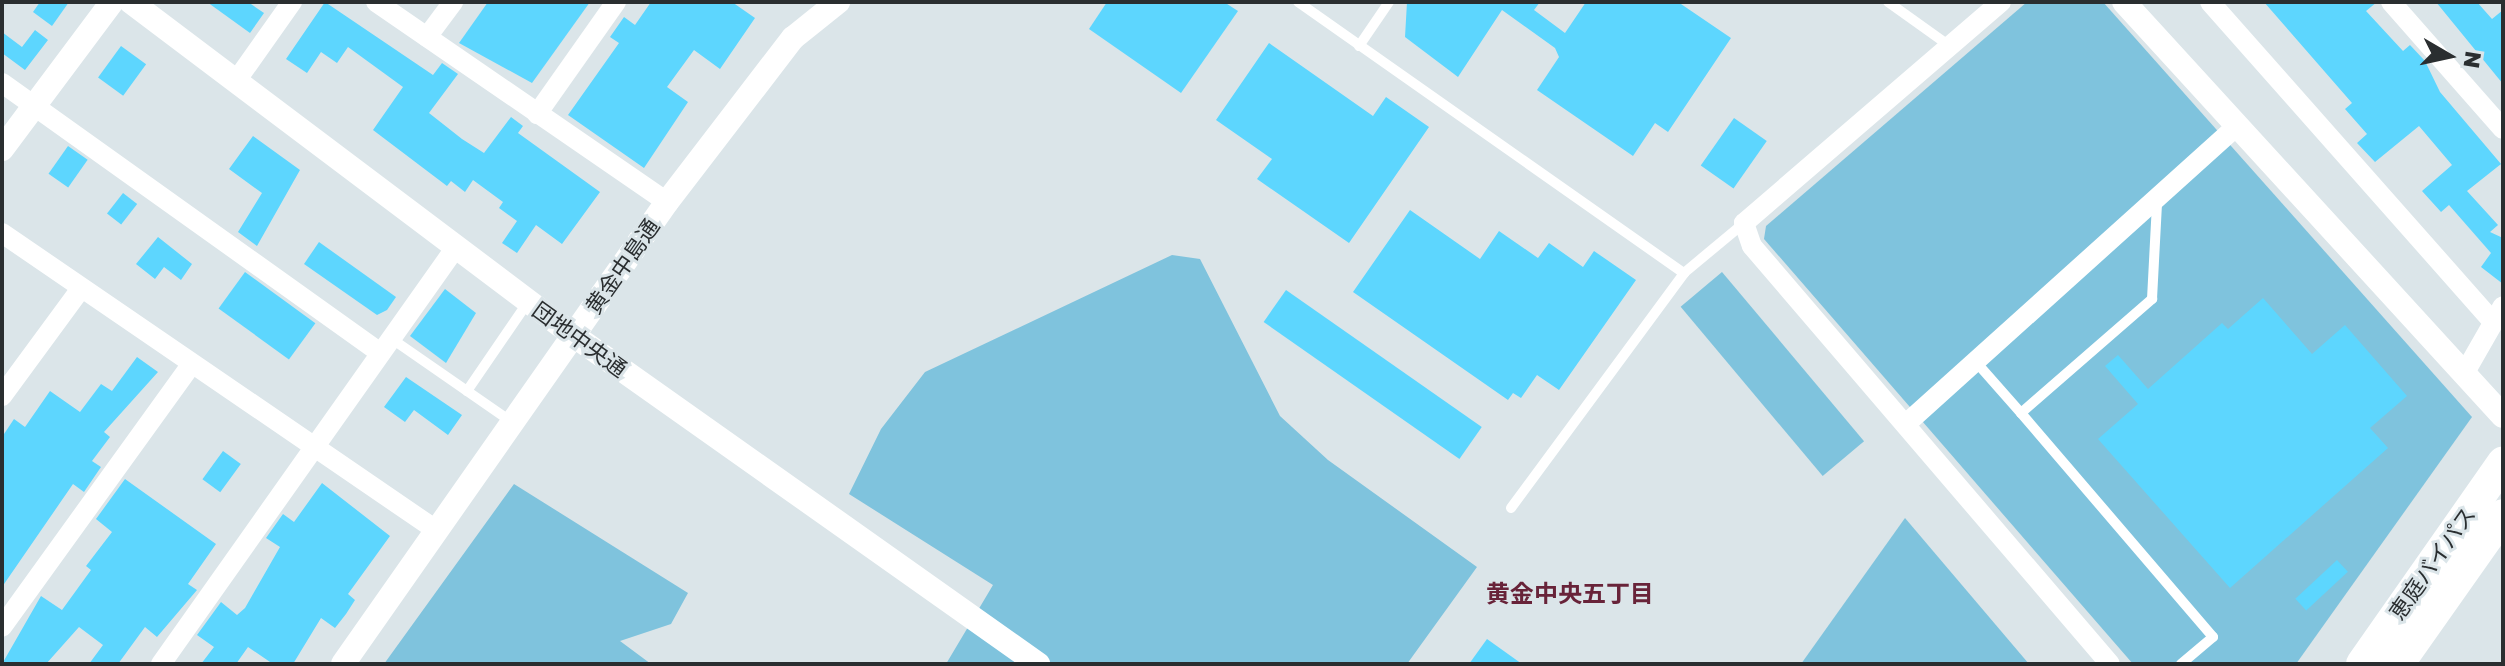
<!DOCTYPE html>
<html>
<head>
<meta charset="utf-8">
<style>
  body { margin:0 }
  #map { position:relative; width:2505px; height:666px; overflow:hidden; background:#dbe5e9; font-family:"Golos Text","Noto Sans JP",sans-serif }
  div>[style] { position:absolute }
  .green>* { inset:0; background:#7fc3dd; transform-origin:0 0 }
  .building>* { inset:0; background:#5dd6fe; transform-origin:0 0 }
  .service>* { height:10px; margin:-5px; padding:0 5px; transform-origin:5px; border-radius:5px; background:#fff }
  .minor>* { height:20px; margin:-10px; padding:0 10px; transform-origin:10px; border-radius:10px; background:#fff }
  .tertiary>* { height:24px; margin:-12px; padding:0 12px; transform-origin:12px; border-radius:12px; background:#fff }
  .trunk>* { height:32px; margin:-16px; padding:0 16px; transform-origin:16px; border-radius:16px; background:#fff }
  span { translate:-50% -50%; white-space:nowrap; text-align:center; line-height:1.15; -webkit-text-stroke:6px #dbe5e9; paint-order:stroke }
  .street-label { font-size:22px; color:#2a2e30 }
  .neighbourhood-label { font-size:24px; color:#682339; font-weight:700 }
  .frame { position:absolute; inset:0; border:4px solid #2a2e30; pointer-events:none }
  .north { position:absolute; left:2409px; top:16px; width:80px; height:80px; -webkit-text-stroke:6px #dbe5e9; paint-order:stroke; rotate:99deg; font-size:22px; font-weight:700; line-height:32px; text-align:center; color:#2a2e30 }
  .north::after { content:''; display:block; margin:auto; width:28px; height:36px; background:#2a2e30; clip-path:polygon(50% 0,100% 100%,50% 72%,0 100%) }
</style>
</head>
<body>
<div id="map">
  <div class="green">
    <i style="clip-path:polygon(2027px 2px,2103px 2px,2472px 417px,2296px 664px,2133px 664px,1764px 239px,1766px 226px)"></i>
    <i style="clip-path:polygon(1172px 255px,1200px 259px,1280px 416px,1328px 460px,1477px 567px,1407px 664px,946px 664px,993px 585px,849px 494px,881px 429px,925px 372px)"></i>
    <i style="left:1722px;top:272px;width:221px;height:54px;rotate:50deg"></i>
    <i style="clip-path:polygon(514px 484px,688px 593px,671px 624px,620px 641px,651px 664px,384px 664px)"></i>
    <i style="clip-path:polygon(1905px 518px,2029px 664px,1801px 664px)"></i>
  </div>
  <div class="building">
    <i style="clip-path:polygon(40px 2px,69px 2px,52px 26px,33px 12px)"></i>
    <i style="clip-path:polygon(207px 2px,248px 2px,264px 13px,250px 33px)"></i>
    <i style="clip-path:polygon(325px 2px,433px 75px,442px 63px,458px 74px,429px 113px,462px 139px,484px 153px,511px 117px,523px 126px,518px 133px,600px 192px,562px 244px,536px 225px,517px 253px,502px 243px,517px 221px,499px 208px,503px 202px,473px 180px,465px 192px,451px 181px,447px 186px,373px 130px,403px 87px,348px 47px,337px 63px,321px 52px,307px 73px,286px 59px)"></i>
    <i style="clip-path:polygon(488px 2px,590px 2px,532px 83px,459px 43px)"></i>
    <i style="clip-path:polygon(651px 2px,732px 2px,755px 18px,720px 69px,694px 50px,667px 87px,688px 102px,644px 168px,568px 115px,619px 43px,610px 37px,624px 17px,635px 25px)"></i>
    <i style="clip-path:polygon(1107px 2px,1224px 2px,1238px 11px,1181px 93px,1089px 29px)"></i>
    <i style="clip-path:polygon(1407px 2px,1540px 2px,1534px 10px,1565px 33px,1586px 2px,1678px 2px,1731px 38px,1668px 132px,1655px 123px,1633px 156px,1537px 90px,1559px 57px,1555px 48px,1502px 10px,1458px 77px,1405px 37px)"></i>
    <i style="clip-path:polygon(2264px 2px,2377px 2px,2366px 11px,2403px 51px,2410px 45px,2425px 61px,2440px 92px,2501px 164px,2467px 191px,2498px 225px,2490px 232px,2503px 238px,2503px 284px,2481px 267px,2491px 253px,2449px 205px,2441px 212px,2422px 191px,2452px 165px,2419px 126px,2375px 162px,2357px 143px,2367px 134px,2345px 109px,2352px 103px)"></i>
    <i style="clip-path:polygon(2436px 2px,2477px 2px,2492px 19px,2503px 10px,2503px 84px)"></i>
    <i style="clip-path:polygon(35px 30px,48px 40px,25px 70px,2px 53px,2px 32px,22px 47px)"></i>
    <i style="clip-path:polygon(1269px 43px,1373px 116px,1386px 97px,1429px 127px,1349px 243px,1257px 179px,1272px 159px,1216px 120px)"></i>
    <i style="left:121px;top:46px;width:31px;height:39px;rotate:36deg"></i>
    <i style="left:1734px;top:118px;width:40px;height:58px;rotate:35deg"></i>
    <i style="clip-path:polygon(253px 136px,300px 170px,257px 246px,238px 232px,262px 193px,229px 169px)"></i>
    <i style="left:68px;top:146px;width:24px;height:34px;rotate:35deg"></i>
    <i style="left:123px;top:193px;width:18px;height:26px;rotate:38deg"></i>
    <i style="clip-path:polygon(1410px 210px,1480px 259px,1499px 231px,1538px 258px,1549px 243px,1583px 267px,1594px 251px,1636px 280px,1559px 390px,1537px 375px,1521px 398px,1513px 393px,1508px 400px,1353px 292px)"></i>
    <i style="clip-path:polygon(158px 237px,192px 264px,181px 280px,164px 267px,155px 279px,136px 264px)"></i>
    <i style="clip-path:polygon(319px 242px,396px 297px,387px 310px,377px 315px,304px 264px)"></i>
    <i style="left:245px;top:272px;width:87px;height:45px;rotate:36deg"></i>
    <i style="clip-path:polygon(445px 289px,476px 313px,446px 363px,410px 336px)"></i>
    <i style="left:1286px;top:290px;width:239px;height:39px;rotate:35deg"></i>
    <i style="clip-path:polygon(2263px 298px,2312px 354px,2345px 325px,2407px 396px,2370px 428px,2388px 448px,2230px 588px,2098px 439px,2138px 404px,2105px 366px,2118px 355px,2148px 389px,2222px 323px,2228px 329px)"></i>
    <i style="clip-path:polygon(137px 357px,158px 372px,104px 432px,110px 437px,92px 461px,101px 467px,84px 492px,73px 484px,2px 587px,2px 437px,14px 419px,25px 427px,50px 391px,80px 412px,101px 384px,112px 391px)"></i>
    <i style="clip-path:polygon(406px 377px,462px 415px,448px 435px,414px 410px,405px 422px,384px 407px)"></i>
    <i style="left:223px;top:451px;width:22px;height:35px;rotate:36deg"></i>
    <i style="clip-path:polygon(125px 479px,216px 544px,188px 584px,197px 590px,157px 637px,145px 627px,118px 664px,89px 664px,103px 645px,79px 627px,46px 664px,2px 664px,41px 596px,62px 610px,91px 570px,86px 566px,112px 532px,96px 519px)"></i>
    <i style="clip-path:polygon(322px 483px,390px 536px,348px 594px,355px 600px,346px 614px,335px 628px,321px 618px,293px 664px,273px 664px,248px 647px,236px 664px,201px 664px,214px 647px,197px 635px,221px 602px,237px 615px,245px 608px,280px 547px,266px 538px,283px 514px,294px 522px)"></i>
    <i style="left:2337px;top:560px;width:16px;height:57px;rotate:47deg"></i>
    <i style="clip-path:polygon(1487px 639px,1522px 664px,1469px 664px)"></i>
  </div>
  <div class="service">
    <i style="left:1298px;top:2px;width:472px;rotate:35.1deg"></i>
    <i style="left:1684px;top:273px;width:78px;rotate:-39.8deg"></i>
    <i style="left:1888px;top:2px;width:77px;rotate:35.5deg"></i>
    <i style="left:1359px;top:46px;width:53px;rotate:-55.7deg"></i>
    <i style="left:392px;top:339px;width:146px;rotate:34.7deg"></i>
    <i style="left:1976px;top:362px;width:68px;rotate:48.6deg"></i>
    <i style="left:2021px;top:413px;width:174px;rotate:-41deg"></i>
    <i style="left:2152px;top:299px;width:97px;rotate:-87deg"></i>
    <i style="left:467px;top:391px;width:108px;rotate:-55.6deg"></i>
    <i style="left:2021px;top:413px;width:295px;rotate:49.4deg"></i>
    <i style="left:2213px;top:637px;width:42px;rotate:139.8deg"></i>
    <i style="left:1511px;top:508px;width:292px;rotate:-53.6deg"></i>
  </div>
  <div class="minor">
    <i style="left:376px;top:2px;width:353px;rotate:34.5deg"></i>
    <i style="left:2001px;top:2px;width:339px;rotate:139.3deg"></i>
    <i style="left:1744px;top:223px;width:24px;rotate:71deg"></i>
    <i style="left:1752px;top:246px;width:550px;rotate:49.42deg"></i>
    <i style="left:2210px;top:2px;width:426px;rotate:48.5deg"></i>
    <i style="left:2391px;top:2px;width:169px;rotate:48.6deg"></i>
    <i style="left:427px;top:37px;width:44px;rotate:-53.4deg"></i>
    <i style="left:236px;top:81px;width:97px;rotate:-54.7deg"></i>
    <i style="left:2px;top:83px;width:465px;rotate:35.5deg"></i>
    <i style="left:537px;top:114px;width:137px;rotate:-54.8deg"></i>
    <i style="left:2px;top:233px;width:526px;rotate:34.39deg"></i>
    <i style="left:2464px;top:374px;width:78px;rotate:-60.2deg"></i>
    <i style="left:2px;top:396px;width:132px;rotate:-53.7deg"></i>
    <i style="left:1907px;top:423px;width:444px;rotate:-42deg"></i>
    <i style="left:2px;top:627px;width:322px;rotate:-54.2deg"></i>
    <i style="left:161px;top:664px;width:511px;rotate:-54.72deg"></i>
  </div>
  <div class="tertiary">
    <i style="left:131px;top:2px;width:553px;rotate:36.99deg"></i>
    <i style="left:573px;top:335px;width:570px;rotate:35.28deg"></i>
    <i style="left:2124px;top:2px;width:561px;rotate:47.53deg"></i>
    <i style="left:2px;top:149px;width:184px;rotate:-53.2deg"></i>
    <i style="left:343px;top:664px;width:564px;rotate:-54.96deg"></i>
    <i style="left:667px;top:202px;width:207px;rotate:-52.5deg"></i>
    <i style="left:793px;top:38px;width:58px;rotate:-38.7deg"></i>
  </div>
  <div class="trunk">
    <i style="left:2362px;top:664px;width:246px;rotate:-55deg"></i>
    <i style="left:2398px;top:664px;width:182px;rotate:-54.8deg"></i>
  </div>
  <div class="street-label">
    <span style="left:622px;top:266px;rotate:-55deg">黄金中島通</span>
    <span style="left:580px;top:339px;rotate:36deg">団地中央通</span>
    <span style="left:2432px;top:563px;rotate:-55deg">恵庭バイパス</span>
  </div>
  <div class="neighbourhood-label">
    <span style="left:1570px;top:593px">黄金中央五丁目</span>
  </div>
  <div class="frame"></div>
  <div class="north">N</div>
</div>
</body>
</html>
